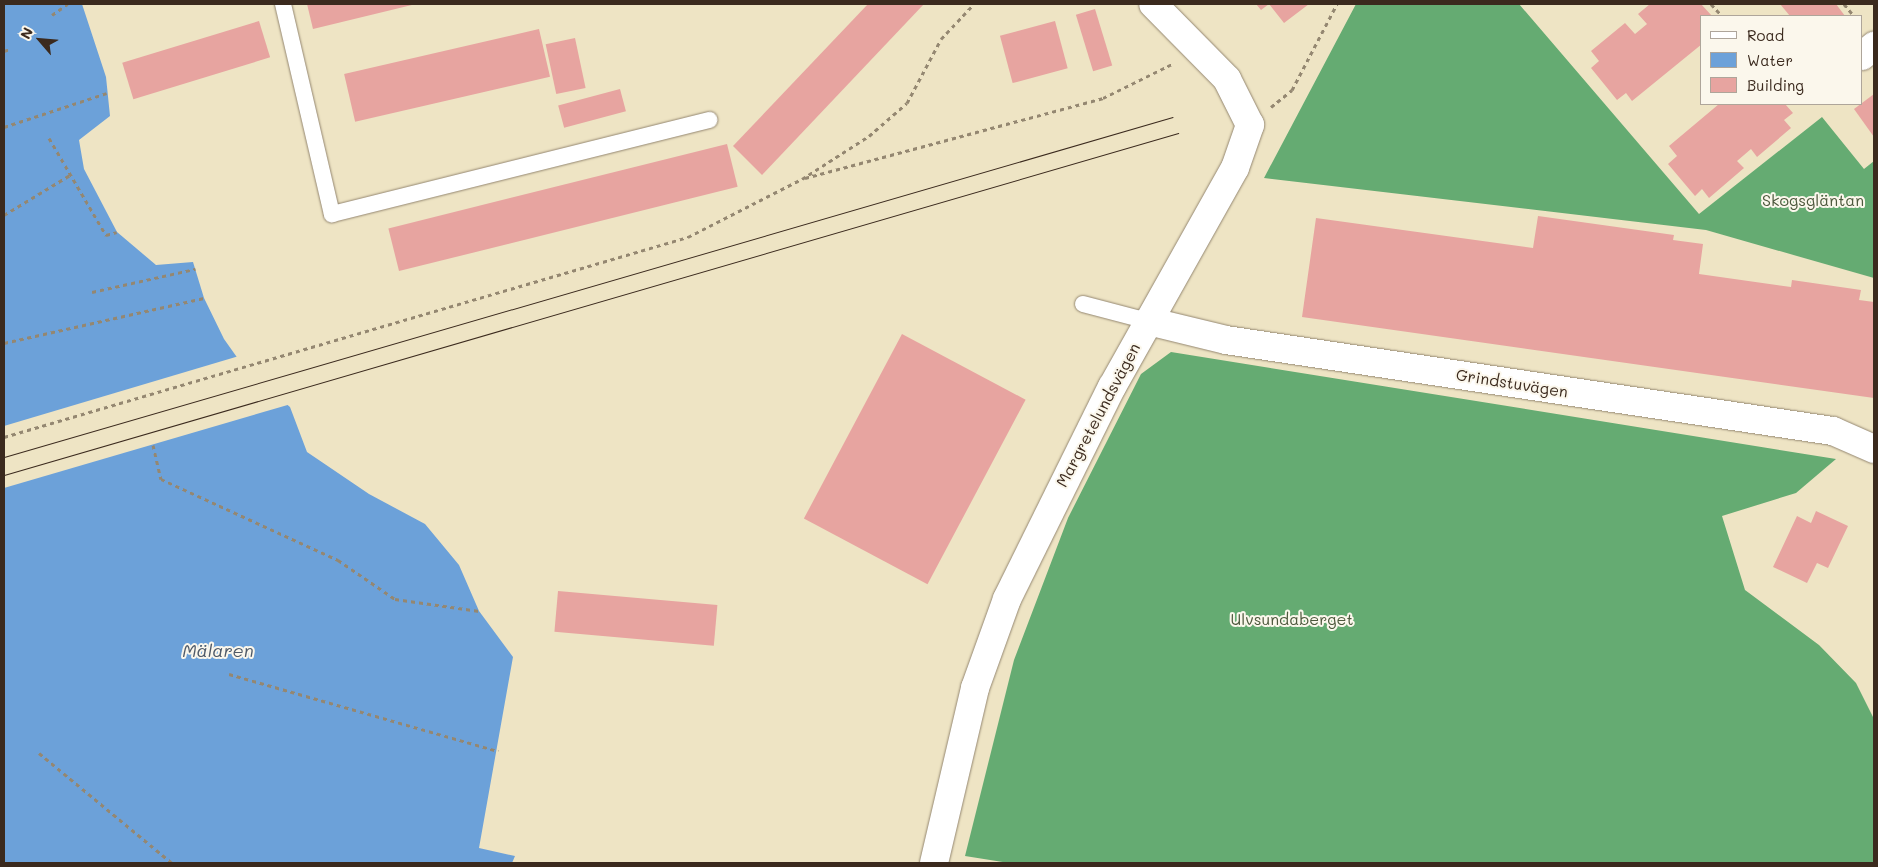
<!DOCTYPE html>
<html>
<head>
<meta charset="utf-8">
<style>
  body { margin:0 }
  #map { position:relative; width:1878px; height:867px; overflow:hidden; background:#eee4c4; font-family:Mali,sans-serif }
  div>[style] { position:absolute }
  .forest>* { inset:0; background:#65ab72 }
  .water>* { inset:0; background:#6ca1d9 }
  .pier>* { inset:0; background:#eee4c4 }
  .building>* { inset:0; background:#e7a4a0; transform-origin:0 0 }
  .path>* { height:3px; margin-top:-1.5px; transform-origin:0; background:repeating-linear-gradient(90deg,#948771 0 4px,transparent 0 8px) }
  .roads { filter:drop-shadow(0 0 1px #948771) drop-shadow(0 0 1px #948771) }
  .lane>* { height:16px; margin:-8px; padding:0 8px; transform-origin:8px; border-radius:8px; background:#fff }
  .street>* { height:28px; margin:-14px; padding:0 14px; transform-origin:14px; border-radius:14px; background:#fff }
  .tram>* { height:1px; margin:-0.5px; padding:0 0.5px; transform-origin:0.5px; border-radius:0.5px; background:#3b2a1e }
  span { translate:-50% -50%; white-space:nowrap; text-align:center; line-height:1.15; -webkit-text-stroke:4px #fbf7ec; paint-order:stroke }
  .park-label { font-size:16px; color:#4e593d }
  .street-label { font-size:16px; color:#3b2a1e }
  .water-label { font-size:18px; color:#4f5a69; font-style:italic }
  .frame { position:absolute; inset:0; border:5px solid #3b2a1e; pointer-events:none }
  .legend { position:absolute; left:1700px; top:15px; width:162px; height:90px; box-sizing:border-box; background:#fbf7ec; border:1px solid #aea59a; margin:0; padding:6px 9px; list-style:none; font-size:15px; color:#3b2a1e }
  .legend li { display:flex; align-items:center; gap:10px; height:25px }
  .legend b { width:25px; border:1px solid #aea59a }
  .north { position:absolute; left:15px; top:15px; width:50px; height:50px; -webkit-text-stroke:4px #fbf7ec; paint-order:stroke; rotate:297deg; font-size:14px; font-weight:700; line-height:20px; text-align:center; color:#3b2a1e }
  .north::after { content:''; display:block; margin:auto; width:18px; height:22px; background:#3b2a1e; clip-path:polygon(50% 0,100% 100%,50% 72%,0 100%) }
</style>
</head>
<body>
<div id="map">
  <div class="forest">
    <i style="clip-path:polygon(1356px 4px,1519px 4px,1699px 214px,1822px 117px,1864px 169px,1874px 161px,1874px 278px,1706px 230px,1264px 178px)"></i>
    <i style="clip-path:polygon(1171px 352px,1836px 459px,1796px 493px,1722px 516px,1745px 590px,1819px 645px,1856px 683px,1874px 719px,1874px 863px,1009px 863px,965px 856px,1014px 660px,1068px 518px,1141px 374px)"></i>
  </div>
  <div class="water">
    <i style="clip-path:polygon(4px 4px,82px 4px,106px 77px,110px 116px,79px 140px,84px 169px,117px 232px,156px 265px,193px 262px,204px 298px,224px 339px,246px 370px,290px 407px,307px 452px,369px 494px,425px 524px,459px 565px,479px 611px,513px 657px,479px 848px,515px 856px,512px 863px,4px 863px)"></i>
  </div>
  <div class="pier">
    <i style="clip-path:polygon(239px 356px,291px 404px,4px 488px,4px 426px)"></i>
  </div>
  <div class="building">
    <i style="clip-path:polygon(307px 4px,416px 4px,313px 29px)"></i>
    <i style="clip-path:polygon(868px 4px,924px 4px,762px 175px,733px 146px)"></i>
    <i style="clip-path:polygon(1256px 4px,1309px 4px,1284px 23px,1269px 4px,1261px 10px)"></i>
    <i style="clip-path:polygon(1650px 4px,1701px 4px,1712px 16px,1702px 16px,1702px 44px,1632px 101px,1626px 93px,1617px 100px,1591px 68px,1599px 61px,1591px 51px,1625px 23px,1635px 34px,1647px 24px,1638px 14px)"></i>
    <i style="clip-path:polygon(1780px 4px,1836px 4px,1845px 16px,1790px 16px)"></i>
    <i style="left:1095px;top:9px;width:59px;height:20px;rotate:73deg"></i>
    <i style="left:259px;top:21px;width:38px;height:143px;rotate:73deg"></i>
    <i style="left:1055px;top:21px;width:49px;height:57px;rotate:75deg"></i>
    <i style="left:539px;top:29px;width:49px;height:200px;rotate:77deg"></i>
    <i style="left:575px;top:38px;width:51px;height:30px;rotate:78deg"></i>
    <i style="left:620px;top:89px;width:23px;height:64px;rotate:75deg"></i>
    <i style="clip-path:polygon(1874px 94px,1874px 137px,1854px 109px)"></i>
    <i style="clip-path:polygon(1719px 104px,1785px 104px,1793px 113px,1784px 120px,1791px 128px,1757px 157px,1751px 149px,1737px 161px,1744px 168px,1709px 198px,1702px 189px,1695px 196px,1668px 164px,1677px 156px,1669px 146px)"></i>
    <i style="left:727px;top:144px;width:44px;height:349px;rotate:76deg"></i>
    <i style="clip-path:polygon(1538px 216px,1674px 235px,1673px 240px,1703px 244px,1699px 274px,1791px 287px,1792px 280px,1861px 290px,1859px 300px,1874px 302px,1874px 398px,1302px 317px,1316px 218px,1533px 248px)"></i>
    <i style="left:902px;top:334px;width:140px;height:209px;rotate:28deg"></i>
    <i style="clip-path:polygon(1816px 511px,1848px 526px,1828px 568px,1817px 563px,1807px 583px,1773px 567px,1797px 516px,1811px 523px)"></i>
    <i style="left:558px;top:591px;width:160px;height:41px;rotate:5deg"></i>
  </div>
  <div class="path">
    <i style="left:1711px;top:4px;width:16px;rotate:47deg"></i>
    <i style="left:1844px;top:4px;width:16px;rotate:50deg"></i>
    <i style="left:52px;top:15px;width:19px;rotate:-35deg"></i>
    <i style="left:4px;top:51px;width:6px;rotate:-18deg"></i>
    <i style="left:1271px;top:107px;width:27px;rotate:-39deg"></i>
    <i style="left:1292px;top:90px;width:97px;rotate:-62.4deg"></i>
    <i style="left:4px;top:127px;width:108px;rotate:-18.3deg"></i>
    <i style="left:49px;top:138px;width:113px;rotate:59.6deg"></i>
    <i style="left:106px;top:235px;width:11px;rotate:-15deg"></i>
    <i style="left:805px;top:178px;width:309px;rotate:-15deg"></i>
    <i style="left:1103px;top:98px;width:77px;rotate:-26.2deg"></i>
    <i style="left:4px;top:215px;width:77px;rotate:-31.2deg"></i>
    <i style="left:92px;top:292px;width:106px;rotate:-12.6deg"></i>
    <i style="left:4px;top:343px;width:205px;rotate:-12.7deg"></i>
    <i style="left:4px;top:437px;width:713px;rotate:-16.3deg"></i>
    <i style="left:688px;top:237px;width:128px;rotate:-27deg"></i>
    <i style="left:802px;top:179px;width:80px;rotate:-32.7deg"></i>
    <i style="left:869px;top:136px;width:50px;rotate:-41deg"></i>
    <i style="left:907px;top:103px;width:72px;rotate:-62deg"></i>
    <i style="left:941px;top:39px;width:48px;rotate:-46.7deg"></i>
    <i style="left:153px;top:445px;width:35px;rotate:77deg"></i>
    <i style="left:161px;top:479px;width:195px;rotate:24.6deg"></i>
    <i style="left:338px;top:560px;width:69px;rotate:34.4deg"></i>
    <i style="left:395px;top:599px;width:85px;rotate:8.1deg"></i>
    <i style="left:229px;top:674px;width:280px;rotate:16deg"></i>
    <i style="left:39px;top:753px;width:173px;rotate:39.6deg"></i>
  </div>
  <div class="roads">
    <div class="lane">
      <i style="left:283px;top:4px;width:216px;rotate:76.9deg"></i>
      <i style="left:332px;top:214px;width:389px;rotate:-14deg"></i>
      <i style="left:1083px;top:304px;width:67px;rotate:14.7deg"></i>
    </div>
    <div class="street">
      <i style="left:1862px;top:56px;width:16px;rotate:-40deg"></i>
      <i style="left:1148px;top:321px;width:80px;rotate:13.7deg"></i>
      <i style="left:1226px;top:340px;width:614px;rotate:8.53deg"></i>
      <i style="left:1833px;top:431px;width:45px;rotate:23.7deg"></i>
      <i style="left:934px;top:863px;width:180px;rotate:-76.8deg"></i>
      <i style="left:975px;top:688px;width:95px;rotate:-70.2deg"></i>
      <i style="left:1007px;top:599px;width:237px;rotate:-63.7deg"></i>
      <i style="left:1112px;top:387px;width:251px;rotate:-60.7deg"></i>
      <i style="left:1235px;top:168px;width:46px;rotate:-70.8deg"></i>
      <i style="left:1250px;top:125px;width:51px;rotate:-116.6deg"></i>
      <i style="left:1227px;top:79px;width:105px;rotate:-134.6deg"></i>
    </div>
  </div>
  <div class="tram">
    <i style="left:4px;top:457px;width:1217px;rotate:-16.22deg"></i>
    <i style="left:4px;top:475px;width:1223px;rotate:-16.24deg"></i>
  </div>
  <div class="park-label">
    <span style="left:1813px;top:200px">Skogsgläntan</span>
    <span style="left:1292px;top:619px">Ulvsundaberget</span>
  </div>
  <div class="street-label">
    <span style="left:1512px;top:383px;rotate:9deg">Grindstuvägen</span>
    <span style="left:1098px;top:415px;rotate:-62deg">Margretelundsvägen</span>
  </div>
  <div class="water-label">
    <span style="left:218px;top:650px">Mälaren</span>
  </div>
  <div class="frame"></div>
  <ul class="legend">
  <li><b style="height:6px;background:#fff"></b>Road</li>
  <li><b style="height:14px;background:#6ca1d9"></b>Water</li>
  <li><b style="height:14px;background:#e7a4a0"></b>Building</li>
  </ul>
  <div class="north">N</div>
</div>
</body>
</html>
